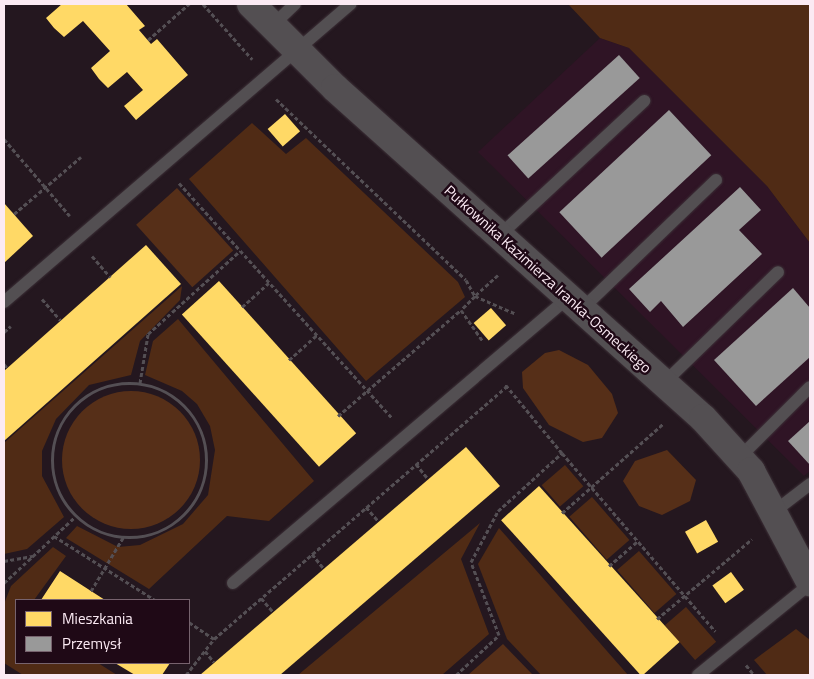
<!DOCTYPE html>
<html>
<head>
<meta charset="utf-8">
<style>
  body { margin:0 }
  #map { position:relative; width:814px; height:679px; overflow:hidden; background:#24171f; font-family:"Titillium Web",sans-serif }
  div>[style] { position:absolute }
  .built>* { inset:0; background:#2f1425 }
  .green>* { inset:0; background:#502b15; transform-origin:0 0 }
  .forest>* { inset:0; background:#562f18; transform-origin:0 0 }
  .round { border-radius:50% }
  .homes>* { inset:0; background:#ffd966; transform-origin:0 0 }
  .industry>* { inset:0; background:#999; transform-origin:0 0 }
  .path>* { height:3px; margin-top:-1.5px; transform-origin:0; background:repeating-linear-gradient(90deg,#544f54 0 4px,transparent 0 6.5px) }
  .path>.ring { margin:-1.5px; padding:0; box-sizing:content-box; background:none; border:3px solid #544f54; border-radius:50% }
  .roads { filter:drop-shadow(0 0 1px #3d3138) drop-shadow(0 0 1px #3d3138) }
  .service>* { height:12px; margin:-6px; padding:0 6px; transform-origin:6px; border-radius:6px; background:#534f52 }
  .tertiary>* { height:28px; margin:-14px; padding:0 14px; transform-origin:14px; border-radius:14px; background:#534f52 }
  span { translate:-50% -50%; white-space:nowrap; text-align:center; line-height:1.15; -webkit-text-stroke:5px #1f0916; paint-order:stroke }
  .street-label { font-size:15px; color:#fbeaf3 }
  .frame { position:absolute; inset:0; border:5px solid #fbeaf3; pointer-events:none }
  .legend { position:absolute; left:15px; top:599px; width:175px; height:65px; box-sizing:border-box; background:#1f0916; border:1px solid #77636e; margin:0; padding:6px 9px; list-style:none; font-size:15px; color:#fbeaf3 }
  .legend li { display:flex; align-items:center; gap:10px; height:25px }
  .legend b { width:25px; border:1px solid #77636e }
</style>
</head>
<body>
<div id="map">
  <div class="built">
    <i style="clip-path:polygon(600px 38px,629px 48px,767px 186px,810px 243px,810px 471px,804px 476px,478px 152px)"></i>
  </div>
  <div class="green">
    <i style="clip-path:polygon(568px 4px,810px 4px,810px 243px,767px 186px,629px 48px,600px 38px)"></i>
    <i style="clip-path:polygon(252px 123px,286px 154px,306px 138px,458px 282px,465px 297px,366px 381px,189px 179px)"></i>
    <i style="clip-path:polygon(182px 286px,180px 300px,140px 341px,131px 375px,89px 385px,56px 419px,42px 451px,42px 476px,64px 517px,27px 549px,4px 554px,4px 443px)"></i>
    <i style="clip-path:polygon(178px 319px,314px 481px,269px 521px,227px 516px,149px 589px,66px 538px,77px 526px,118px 547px,140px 545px,183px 524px,208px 495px,215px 450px,210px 426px,197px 404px,182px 391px,145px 375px,153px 341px)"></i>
    <i style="left:565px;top:465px;width:28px;height:31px;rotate:49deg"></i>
    <i style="left:592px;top:497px;width:57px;height:30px;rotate:49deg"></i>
    <i style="clip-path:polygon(480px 523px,461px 559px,489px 634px,442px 675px,298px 675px)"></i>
    <i style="clip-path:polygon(499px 528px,628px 675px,541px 675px,507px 639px,478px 564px)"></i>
    <i style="clip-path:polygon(53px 547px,66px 556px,34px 600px,16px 600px,16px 663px,98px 663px,117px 675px,23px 675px,4px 663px,4px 604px,11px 586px)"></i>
    <i style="left:639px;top:551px;width:57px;height:29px;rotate:49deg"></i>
    <i style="left:686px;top:607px;width:46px;height:28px;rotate:49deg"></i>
    <i style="clip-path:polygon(796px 629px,810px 640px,810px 675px,767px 675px,754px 660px)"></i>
  </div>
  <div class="forest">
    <i style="left:177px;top:188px;width:84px;height:55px;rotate:48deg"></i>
    <i style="clip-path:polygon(559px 350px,588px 365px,612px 394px,618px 413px,602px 438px,583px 442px,549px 425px,523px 388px,522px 372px,545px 353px)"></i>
    <i class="round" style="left:62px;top:391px;width:138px;height:138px"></i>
    <i style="clip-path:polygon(667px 450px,696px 480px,690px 501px,662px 515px,639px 506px,623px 481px,635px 461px)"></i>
    <i style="clip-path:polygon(503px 644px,533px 675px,468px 675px)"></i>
  </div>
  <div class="homes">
    <i style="clip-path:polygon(62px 4px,126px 4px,145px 26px,139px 30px,151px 44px,157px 39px,188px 75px,136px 120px,124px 106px,143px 90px,127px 72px,108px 88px,99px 79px,91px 68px,110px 51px,83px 21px,64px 37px,54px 28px,46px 18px)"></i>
    <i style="left:285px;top:114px;width:23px;height:23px;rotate:49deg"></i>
    <i style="clip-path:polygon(4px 203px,33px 236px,4px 263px)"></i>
    <i style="clip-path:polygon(146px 245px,181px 284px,4px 441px,4px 371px)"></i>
    <i style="left:219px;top:281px;width:205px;height:50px;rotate:48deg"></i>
    <i style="left:491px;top:308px;width:23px;height:23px;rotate:49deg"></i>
    <i style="clip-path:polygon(466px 447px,500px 486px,280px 675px,200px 675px)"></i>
    <i style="left:539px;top:486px;width:210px;height:51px;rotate:48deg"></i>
    <i style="left:706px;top:520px;width:25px;height:24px;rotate:61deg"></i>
    <i style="clip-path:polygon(60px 571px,91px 591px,105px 600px,41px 600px)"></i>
    <i style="left:731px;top:572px;width:22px;height:23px;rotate:54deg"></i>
    <i style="clip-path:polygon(115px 663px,170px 663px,162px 675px,135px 675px)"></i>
  </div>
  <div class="industry">
    <i style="left:619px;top:55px;width:31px;height:150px;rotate:48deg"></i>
    <i style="left:669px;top:110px;width:62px;height:150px;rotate:47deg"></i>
    <i style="clip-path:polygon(740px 187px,761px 210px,739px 230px,762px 254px,683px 327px,661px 301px,650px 312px,629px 289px)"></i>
    <i style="clip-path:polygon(793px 288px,810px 308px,810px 357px,756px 406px,714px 360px)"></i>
    <i style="clip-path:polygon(810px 421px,810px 465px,788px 441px)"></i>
  </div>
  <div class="path">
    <i style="left:203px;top:4px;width:74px;rotate:48.3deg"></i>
    <i style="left:148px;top:40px;width:55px;rotate:-41.3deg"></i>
    <i style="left:276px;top:99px;width:262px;rotate:43.6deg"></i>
    <i style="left:466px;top:280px;width:18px;rotate:61deg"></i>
    <i style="left:475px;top:296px;width:20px;rotate:135deg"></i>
    <i style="left:461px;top:310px;width:38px;rotate:55deg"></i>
    <i style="left:4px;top:139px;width:101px;rotate:49.4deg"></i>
    <i style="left:179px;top:183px;width:317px;rotate:47.8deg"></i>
    <i style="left:14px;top:214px;width:88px;rotate:-40.4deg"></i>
    <i style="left:92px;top:256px;width:28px;rotate:49deg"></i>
    <i style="left:498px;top:275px;width:31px;rotate:138deg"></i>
    <i style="left:475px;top:296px;width:43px;rotate:23.6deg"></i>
    <i style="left:42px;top:299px;width:28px;rotate:49deg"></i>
    <i style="left:242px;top:307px;width:36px;rotate:-42deg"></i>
    <i style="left:4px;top:332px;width:9px;rotate:-41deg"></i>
    <i style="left:289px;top:360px;width:38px;rotate:-42deg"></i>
    <i style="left:4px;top:364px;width:5px;rotate:53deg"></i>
    <i class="ring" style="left:52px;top:383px;width:151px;height:151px"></i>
    <i style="left:140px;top:383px;width:50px;rotate:-80.7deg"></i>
    <i style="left:148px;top:334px;width:124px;rotate:-42.1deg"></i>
    <i style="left:338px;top:416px;width:162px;rotate:-40.8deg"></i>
    <i style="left:562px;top:453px;width:235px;rotate:49.3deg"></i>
    <i style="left:416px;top:464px;width:19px;rotate:51deg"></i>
    <i style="left:366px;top:507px;width:18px;rotate:49deg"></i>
    <i style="left:562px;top:513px;width:135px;rotate:-41.4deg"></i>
    <i style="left:54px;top:536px;width:120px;rotate:32.4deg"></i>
    <i style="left:312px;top:554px;width:19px;rotate:51deg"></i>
    <i style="left:4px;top:561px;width:29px;rotate:-10deg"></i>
    <i style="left:609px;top:566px;width:38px;rotate:-41deg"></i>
    <i style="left:4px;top:583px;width:97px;rotate:-42.9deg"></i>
    <i style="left:91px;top:591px;width:64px;rotate:-59deg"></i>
    <i style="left:261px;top:598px;width:18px;rotate:49deg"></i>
    <i style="left:657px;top:619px;width:124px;rotate:-40.1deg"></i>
    <i style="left:214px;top:639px;width:386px;rotate:-40.8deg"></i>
    <i style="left:205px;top:651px;width:14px;rotate:51deg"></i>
    <i style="left:746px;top:665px;width:13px;rotate:51deg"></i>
    <i style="left:186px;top:675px;width:46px;rotate:-52.1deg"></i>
    <i style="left:214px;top:639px;width:30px;rotate:-146deg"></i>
    <i style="left:456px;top:675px;width:59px;rotate:-42.9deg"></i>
    <i style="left:499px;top:635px;width:78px;rotate:-111deg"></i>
    <i style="left:471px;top:562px;width:58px;rotate:-62.1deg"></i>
    <i style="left:498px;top:511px;width:86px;rotate:-42.2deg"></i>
    <i style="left:562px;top:453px;width:89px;rotate:-129.6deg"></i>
  </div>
  <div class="roads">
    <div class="service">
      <i style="left:271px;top:27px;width:33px;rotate:-44deg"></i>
      <i style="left:500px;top:235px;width:197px;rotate:-42.9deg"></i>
      <i style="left:4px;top:302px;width:457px;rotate:-40.7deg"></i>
      <i style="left:582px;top:309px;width:186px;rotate:-43.9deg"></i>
      <i style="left:664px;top:383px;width:159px;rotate:-44.2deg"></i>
      <i style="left:739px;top:458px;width:100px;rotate:-45deg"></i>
      <i style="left:775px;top:511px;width:44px;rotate:-37.6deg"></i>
      <i style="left:233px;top:583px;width:441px;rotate:-40.4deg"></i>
      <i style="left:698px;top:675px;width:144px;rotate:-39.1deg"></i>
    </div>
    <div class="tertiary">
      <i style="left:251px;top:4px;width:119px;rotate:45deg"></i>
      <i style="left:335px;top:88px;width:494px;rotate:41.9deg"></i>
      <i style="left:703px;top:418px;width:72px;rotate:47.8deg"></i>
      <i style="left:751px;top:471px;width:126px;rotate:62deg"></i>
    </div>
  </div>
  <div class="street-label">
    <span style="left:548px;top:279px;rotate:42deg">Pułkownika Kazimierza Iranka-Osmeckiego</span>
  </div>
  <div class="frame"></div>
  <ul class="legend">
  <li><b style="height:14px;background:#ffd966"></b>Mieszkania</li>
  <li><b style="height:14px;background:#999"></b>Przemysł</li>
  </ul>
</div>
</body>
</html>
